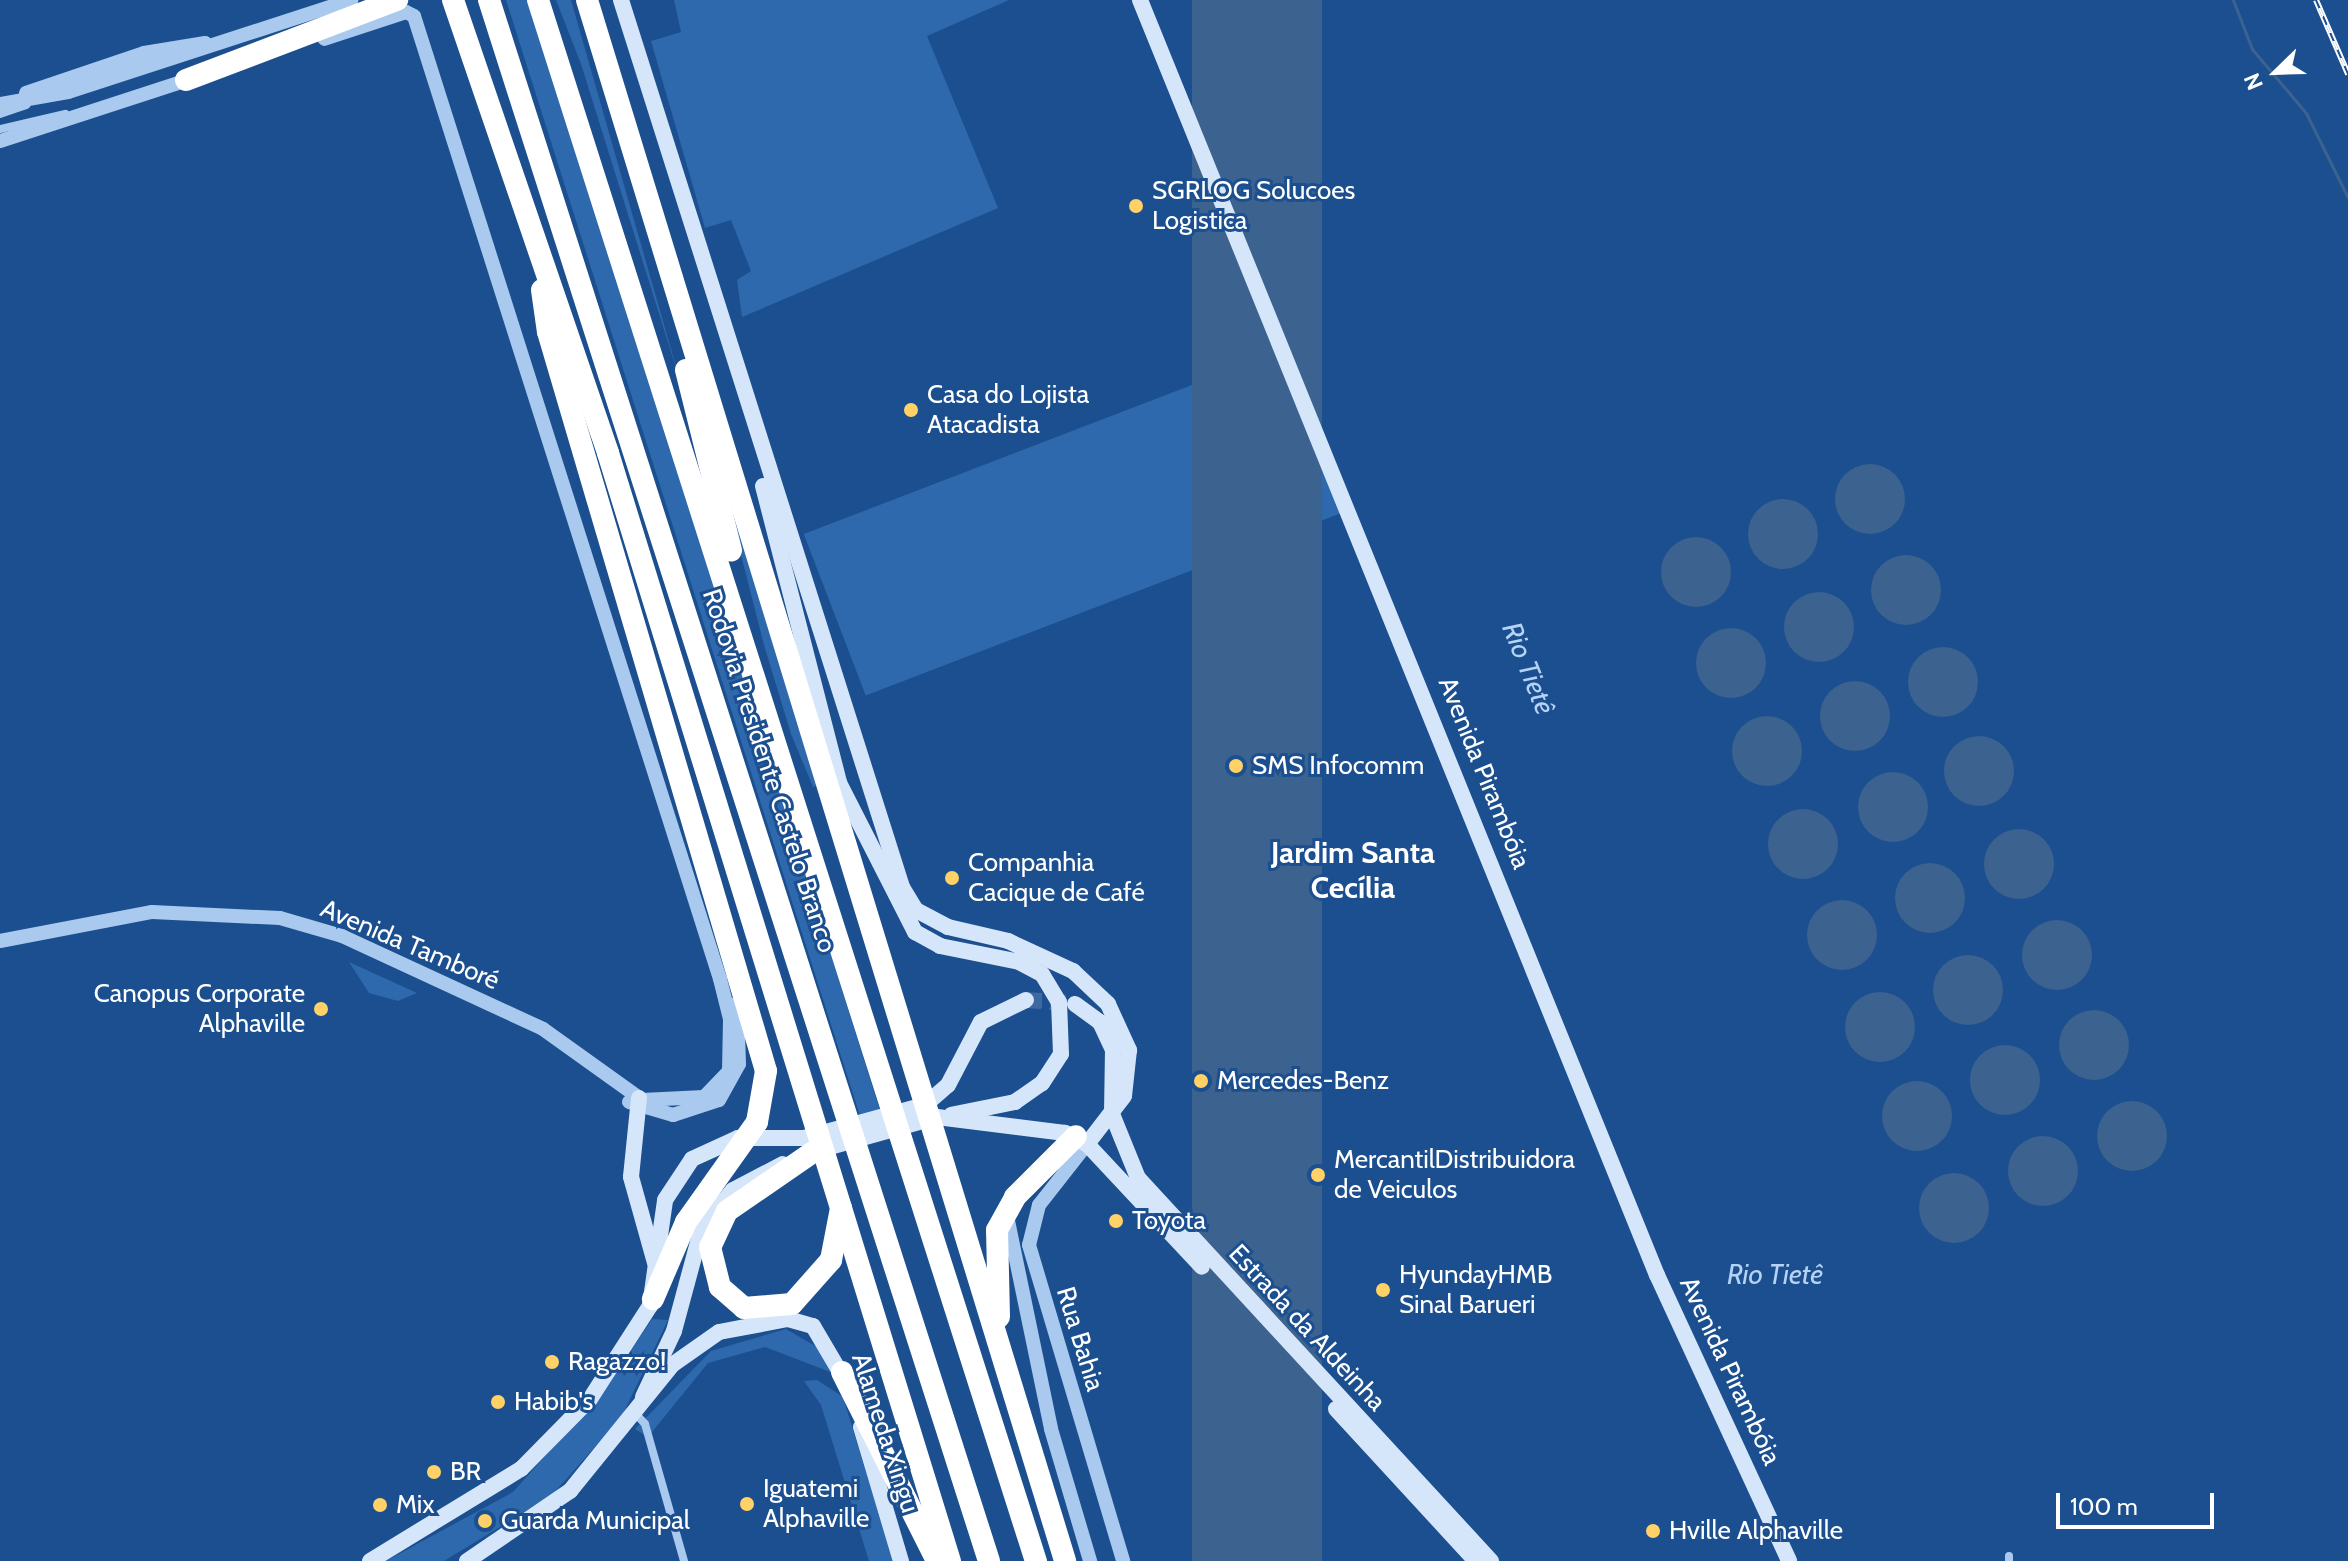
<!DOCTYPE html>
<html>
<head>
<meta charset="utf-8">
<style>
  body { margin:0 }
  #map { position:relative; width:2348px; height:1561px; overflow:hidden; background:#1b4f8f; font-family:Cabin,sans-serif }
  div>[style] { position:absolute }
  .green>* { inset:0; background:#2e69ad; transform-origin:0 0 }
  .water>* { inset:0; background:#3c6290; transform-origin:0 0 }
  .round { border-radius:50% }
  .stream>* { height:3px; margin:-1.5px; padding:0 1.5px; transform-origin:1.5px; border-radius:1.5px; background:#3c6290 }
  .secondary-tunnel>* { height:16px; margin-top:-8px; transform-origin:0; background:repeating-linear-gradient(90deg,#3d69a0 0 16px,transparent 0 24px) }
  .minor>* { height:8px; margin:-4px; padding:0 4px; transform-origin:4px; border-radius:4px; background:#a9c9ee }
  .tertiary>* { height:14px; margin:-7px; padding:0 7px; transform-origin:7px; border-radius:7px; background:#a9c9ee }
  .secondary>* { height:16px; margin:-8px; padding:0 8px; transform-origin:8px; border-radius:8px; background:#d6e6fa }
  .motorway>* { height:22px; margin:-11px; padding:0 11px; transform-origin:11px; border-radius:11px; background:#fff }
  .rail>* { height:6px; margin-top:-3px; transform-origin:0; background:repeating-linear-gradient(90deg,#1b4f8f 0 9px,#fff 0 18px); box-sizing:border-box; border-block:2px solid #fff }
  .dots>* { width:22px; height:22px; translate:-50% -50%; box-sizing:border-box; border:4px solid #1b4f8f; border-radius:50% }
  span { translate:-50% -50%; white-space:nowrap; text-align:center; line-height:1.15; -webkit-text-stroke:6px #1b4f8f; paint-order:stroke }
  .poi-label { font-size:26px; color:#fff }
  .left { translate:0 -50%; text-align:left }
  .right { translate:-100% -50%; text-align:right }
  .street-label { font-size:26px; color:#fff }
  .water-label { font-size:28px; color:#b5d3f5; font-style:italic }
  .quarter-label { font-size:30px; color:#fff; font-weight:700 }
  .north { position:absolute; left:2236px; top:32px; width:80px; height:80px; -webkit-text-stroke:6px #1b4f8f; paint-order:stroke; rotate:247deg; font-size:22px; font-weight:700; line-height:32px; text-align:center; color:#fff }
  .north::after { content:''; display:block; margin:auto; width:28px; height:36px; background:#fff; clip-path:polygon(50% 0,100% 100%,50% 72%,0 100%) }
  .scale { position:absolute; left:2056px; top:1493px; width:158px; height:36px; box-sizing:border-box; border:4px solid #fff; border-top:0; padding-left:10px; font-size:24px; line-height:28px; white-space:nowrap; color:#fff; -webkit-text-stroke:6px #1b4f8f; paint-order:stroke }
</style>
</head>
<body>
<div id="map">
  <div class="green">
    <i style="clip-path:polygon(506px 0,531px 0,880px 1111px,861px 1119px)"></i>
    <i style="clip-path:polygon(556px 0,571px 0,681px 384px,581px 64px)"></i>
    <i style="clip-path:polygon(674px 0,1009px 0,927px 36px,998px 208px,742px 317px,737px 280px,751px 271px,731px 220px,705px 228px,651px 41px,681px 32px)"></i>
    <i style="clip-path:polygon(680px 316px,819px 785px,813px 787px,791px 734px,764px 645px)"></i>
    <i style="left:1278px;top:352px;width:173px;height:508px;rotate:69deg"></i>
    <i style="clip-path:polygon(349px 962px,417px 993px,398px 1001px,369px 993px)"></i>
    <i style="clip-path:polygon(652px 1319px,668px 1320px,621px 1418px,551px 1496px,444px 1561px,386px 1561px,513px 1492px,606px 1388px)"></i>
    <i style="clip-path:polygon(786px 1329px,817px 1347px,833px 1373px,765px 1347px,708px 1363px,648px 1437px,635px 1429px,711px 1351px)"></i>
    <i style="clip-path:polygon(817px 1380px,843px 1397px,893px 1561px,869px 1561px,821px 1405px,804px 1381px)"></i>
  </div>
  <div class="water">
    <i style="left:1192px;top:0;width:130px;height:1684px"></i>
    <i class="round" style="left:1835px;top:464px;width:70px;height:70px"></i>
    <i class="round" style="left:1748px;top:499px;width:70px;height:70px"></i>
    <i class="round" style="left:1661px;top:537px;width:70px;height:70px"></i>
    <i class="round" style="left:1871px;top:555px;width:70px;height:70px"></i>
    <i class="round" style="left:1784px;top:592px;width:70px;height:70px"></i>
    <i class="round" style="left:1696px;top:628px;width:70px;height:70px"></i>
    <i class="round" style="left:1908px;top:647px;width:70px;height:70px"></i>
    <i class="round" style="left:1820px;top:681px;width:70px;height:70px"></i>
    <i class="round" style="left:1732px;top:716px;width:70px;height:70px"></i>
    <i class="round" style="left:1944px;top:736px;width:70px;height:70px"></i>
    <i class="round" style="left:1858px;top:772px;width:70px;height:70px"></i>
    <i class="round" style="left:1768px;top:809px;width:70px;height:70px"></i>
    <i class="round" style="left:1984px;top:829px;width:70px;height:70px"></i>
    <i class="round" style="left:1895px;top:863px;width:70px;height:70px"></i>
    <i class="round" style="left:1807px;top:900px;width:70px;height:70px"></i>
    <i class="round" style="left:2022px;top:920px;width:70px;height:70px"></i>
    <i class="round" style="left:1933px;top:955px;width:70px;height:70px"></i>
    <i class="round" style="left:1845px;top:992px;width:70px;height:70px"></i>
    <i class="round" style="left:2059px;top:1010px;width:70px;height:70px"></i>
    <i class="round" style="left:1970px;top:1045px;width:70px;height:70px"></i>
    <i class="round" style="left:1882px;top:1081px;width:70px;height:70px"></i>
    <i class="round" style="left:2097px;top:1101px;width:70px;height:70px"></i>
    <i class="round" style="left:2008px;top:1136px;width:70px;height:70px"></i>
    <i class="round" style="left:1919px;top:1173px;width:70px;height:70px"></i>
  </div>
  <div class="stream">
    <i style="left:2233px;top:0;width:53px;rotate:68.8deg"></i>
    <i style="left:2252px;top:49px;width:84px;rotate:49.8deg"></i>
    <i style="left:2306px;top:113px;width:95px;rotate:63.7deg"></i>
  </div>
  <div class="secondary-tunnel">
    <i style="left:1026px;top:1000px;width:43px;rotate:4deg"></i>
  </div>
  <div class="minor">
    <i style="left:0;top:114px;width:28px;rotate:-19deg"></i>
    <i style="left:0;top:129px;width:67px;rotate:-13deg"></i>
    <i style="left:634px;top:1412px;width:16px;rotate:47deg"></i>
    <i style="left:645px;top:1424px;width:142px;rotate:74.1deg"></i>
    <i style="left:2009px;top:1556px;width:5px;rotate:90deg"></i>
  </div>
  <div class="tertiary">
    <i style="left:26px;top:93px;width:125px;rotate:-18.7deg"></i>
    <i style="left:144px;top:53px;width:62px;rotate:-9.3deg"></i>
    <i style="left:0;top:104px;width:69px;rotate:-10deg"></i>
    <i style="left:68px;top:92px;width:298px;rotate:-18deg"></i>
    <i style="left:0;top:141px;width:204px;rotate:-18deg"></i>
    <i style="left:0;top:941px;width:155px;rotate:-10.8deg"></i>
    <i style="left:152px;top:912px;width:128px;rotate:2.7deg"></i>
    <i style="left:280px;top:918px;width:65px;rotate:16.2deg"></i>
    <i style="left:342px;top:936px;width:221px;rotate:24.8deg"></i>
    <i style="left:543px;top:1029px;width:122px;rotate:35.6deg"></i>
    <i style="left:642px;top:1100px;width:62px;rotate:-2.8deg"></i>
    <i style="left:704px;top:1097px;width:36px;rotate:-46deg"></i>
    <i style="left:729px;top:1071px;width:52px;rotate:-88.9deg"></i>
    <i style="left:730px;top:1019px;width:41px;rotate:-104deg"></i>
    <i style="left:720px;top:979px;width:1010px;rotate:-107.63deg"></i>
    <i style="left:414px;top:16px;width:9px;rotate:-153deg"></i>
    <i style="left:406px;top:12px;width:86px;rotate:161.8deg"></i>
    <i style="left:629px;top:1102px;width:46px;rotate:16.5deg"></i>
    <i style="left:673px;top:1115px;width:48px;rotate:-18.1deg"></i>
    <i style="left:719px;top:1100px;width:41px;rotate:-60.9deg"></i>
    <i style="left:739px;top:1064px;width:61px;rotate:-91.9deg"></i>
    <i style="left:1087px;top:1144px;width:78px;rotate:128.2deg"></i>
    <i style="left:1039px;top:1205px;width:41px;rotate:104deg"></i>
    <i style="left:1029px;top:1245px;width:330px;rotate:73.4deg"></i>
    <i style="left:1007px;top:1216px;width:217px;rotate:78.3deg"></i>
    <i style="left:1051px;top:1429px;width:138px;rotate:73.5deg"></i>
  </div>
  <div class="secondary">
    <i style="left:621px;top:0;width:930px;rotate:72.42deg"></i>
    <i style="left:902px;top:887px;width:27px;rotate:59deg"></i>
    <i style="left:916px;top:910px;width:36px;rotate:28deg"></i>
    <i style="left:948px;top:927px;width:62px;rotate:13.1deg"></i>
    <i style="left:1008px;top:941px;width:72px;rotate:24.8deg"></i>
    <i style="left:1073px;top:971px;width:48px;rotate:43.3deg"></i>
    <i style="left:1108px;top:1004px;width:51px;rotate:65.5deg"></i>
    <i style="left:1129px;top:1050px;width:46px;rotate:96.2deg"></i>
    <i style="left:1124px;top:1096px;width:61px;rotate:127.6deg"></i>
    <i style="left:1087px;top:1144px;width:25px;rotate:-153deg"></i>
    <i style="left:1065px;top:1133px;width:129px;rotate:-172.9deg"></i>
    <i style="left:937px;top:1117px;width:130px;rotate:164.4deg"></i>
    <i style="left:1140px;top:0;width:1376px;rotate:67.93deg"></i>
    <i style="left:1657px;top:1275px;width:315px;rotate:65.2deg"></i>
    <i style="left:763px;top:486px;width:305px;rotate:75.6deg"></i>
    <i style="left:833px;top:771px;width:181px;rotate:63deg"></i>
    <i style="left:915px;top:932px;width:29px;rotate:29deg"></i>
    <i style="left:940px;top:946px;width:81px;rotate:11.4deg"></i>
    <i style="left:1019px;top:962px;width:26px;rotate:28deg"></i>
    <i style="left:1042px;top:974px;width:33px;rotate:59deg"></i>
    <i style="left:1059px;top:1002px;width:52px;rotate:87.8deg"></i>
    <i style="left:1061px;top:1054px;width:35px;rotate:123deg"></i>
    <i style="left:1042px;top:1083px;width:33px;rotate:145deg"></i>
    <i style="left:1015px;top:1102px;width:65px;rotate:168.5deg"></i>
    <i style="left:1075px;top:1004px;width:31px;rotate:36deg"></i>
    <i style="left:1100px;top:1022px;width:31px;rotate:65deg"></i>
    <i style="left:1113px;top:1050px;width:64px;rotate:90.9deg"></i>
    <i style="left:1112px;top:1114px;width:69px;rotate:67.9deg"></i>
    <i style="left:1138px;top:1178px;width:521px;rotate:47.33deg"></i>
    <i style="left:639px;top:1098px;width:79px;rotate:95.8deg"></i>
    <i style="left:631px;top:1177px;width:89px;rotate:74.4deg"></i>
    <i style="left:1087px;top:1144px;width:168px;rotate:46.9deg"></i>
    <i style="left:643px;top:1397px;width:73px;rotate:-64.8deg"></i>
    <i style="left:674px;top:1331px;width:108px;rotate:-74.9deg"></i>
    <i style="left:702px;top:1227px;width:48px;rotate:-50deg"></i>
    <i style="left:733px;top:1190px;width:56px;rotate:-27.5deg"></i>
    <i style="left:1336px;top:1409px;width:205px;rotate:47.4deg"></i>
    <i style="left:861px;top:1427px;width:140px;rotate:73.4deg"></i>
    <i style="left:370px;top:1561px;width:177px;rotate:-31.4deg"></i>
    <i style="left:521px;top:1469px;width:98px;rotate:-45.4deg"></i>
    <i style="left:590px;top:1399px;width:111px;rotate:-57.2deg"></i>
    <i style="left:650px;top:1306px;width:107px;rotate:-81.9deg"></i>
    <i style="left:665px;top:1200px;width:49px;rotate:-56.6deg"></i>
    <i style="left:692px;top:1159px;width:51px;rotate:-24.5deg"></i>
    <i style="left:738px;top:1138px;width:66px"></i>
    <i style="left:804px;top:1138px;width:125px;rotate:-15.3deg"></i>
    <i style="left:925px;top:1105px;width:30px;rotate:-41deg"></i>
    <i style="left:948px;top:1085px;width:71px;rotate:-62.4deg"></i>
    <i style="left:981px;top:1022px;width:50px;rotate:-26.1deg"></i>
    <i style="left:467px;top:1561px;width:125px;rotate:-34.2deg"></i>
    <i style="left:570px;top:1491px;width:162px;rotate:-51deg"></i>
    <i style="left:672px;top:1365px;width:57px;rotate:-35.1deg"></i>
    <i style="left:719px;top:1332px;width:70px;rotate:-10.7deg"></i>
    <i style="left:788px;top:1319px;width:26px;rotate:16deg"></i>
    <i style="left:813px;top:1326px;width:65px;rotate:59.5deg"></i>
  </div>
  <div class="motorway">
    <i style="left:453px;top:0;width:479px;rotate:71.1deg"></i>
    <i style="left:608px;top:453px;width:1160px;rotate:72.85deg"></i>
    <i style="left:489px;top:0;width:1639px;rotate:72.24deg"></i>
    <i style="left:538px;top:0;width:1639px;rotate:72.31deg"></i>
    <i style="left:587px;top:0;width:1633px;rotate:72.97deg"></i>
    <i style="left:186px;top:80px;width:226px;rotate:-20.8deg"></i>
    <i style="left:542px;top:290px;width:42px;rotate:81.9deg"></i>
    <i style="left:548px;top:332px;width:770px;rotate:73.56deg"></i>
    <i style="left:766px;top:1071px;width:52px;rotate:100deg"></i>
    <i style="left:757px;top:1122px;width:123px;rotate:125.4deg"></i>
    <i style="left:686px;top:1222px;width:84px;rotate:113.2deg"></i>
    <i style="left:686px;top:370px;width:186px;rotate:76deg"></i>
    <i style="left:813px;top:1152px;width:104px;rotate:145.5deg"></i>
    <i style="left:727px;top:1211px;width:40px;rotate:115deg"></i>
    <i style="left:710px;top:1247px;width:41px;rotate:76deg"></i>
    <i style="left:720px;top:1287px;width:32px;rotate:41deg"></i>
    <i style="left:744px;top:1308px;width:48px;rotate:-4.8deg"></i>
    <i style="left:792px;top:1304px;width:59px;rotate:-48.4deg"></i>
    <i style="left:831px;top:1260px;width:53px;rotate:-79.1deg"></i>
    <i style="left:999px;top:1317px;width:87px;rotate:-91.3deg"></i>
    <i style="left:997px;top:1230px;width:38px;rotate:-61deg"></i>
    <i style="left:1015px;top:1197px;width:86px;rotate:-45deg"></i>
    <i style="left:842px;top:1372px;width:212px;rotate:63.3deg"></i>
  </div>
  <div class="rail">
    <i style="left:2316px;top:0;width:81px;rotate:66.6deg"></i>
  </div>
  <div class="dots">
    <i style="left:1136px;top:206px;background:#ffd166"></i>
    <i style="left:911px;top:410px;background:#ffd166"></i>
    <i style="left:1236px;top:766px;background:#ffd166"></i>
    <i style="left:952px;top:878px;background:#ffd166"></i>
    <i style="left:321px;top:1009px;background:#ffd166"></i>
    <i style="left:1201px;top:1081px;background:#ffd166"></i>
    <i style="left:1318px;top:1175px;background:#ffd166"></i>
    <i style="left:1116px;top:1221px;background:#ffd166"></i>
    <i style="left:1383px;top:1290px;background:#ffd166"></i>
    <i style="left:552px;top:1362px;background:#ffd166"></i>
    <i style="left:498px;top:1402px;background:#ffd166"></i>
    <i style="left:434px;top:1472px;background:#ffd166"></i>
    <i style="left:747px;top:1504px;background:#ffd166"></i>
    <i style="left:380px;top:1505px;background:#ffd166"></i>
    <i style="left:485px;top:1521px;background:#ffd166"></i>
    <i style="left:1653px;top:1531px;background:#ffd166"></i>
  </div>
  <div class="poi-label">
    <span class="left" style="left:1152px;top:206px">SGRLOG Solucoes<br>Logistica</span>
    <span class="left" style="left:927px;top:410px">Casa do Lojista<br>Atacadista</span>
    <span class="left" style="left:1252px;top:766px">SMS Infocomm</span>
    <span class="left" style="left:968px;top:878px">Companhia<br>Cacique de Café</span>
    <span class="right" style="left:305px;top:1009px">Canopus Corporate<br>Alphaville</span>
    <span class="left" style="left:1217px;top:1081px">Mercedes-Benz</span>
    <span class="left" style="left:1334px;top:1175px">MercantilDistribuidora<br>de Veiculos</span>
    <span class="left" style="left:1132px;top:1221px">Toyota</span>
    <span class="left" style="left:1399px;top:1290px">HyundayHMB<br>Sinal Barueri</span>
    <span class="left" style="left:568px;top:1362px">Ragazzo!</span>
    <span class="left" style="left:514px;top:1402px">Habib's</span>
    <span class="left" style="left:450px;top:1472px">BR</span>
    <span class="left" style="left:763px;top:1504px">Iguatemi<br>Alphaville</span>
    <span class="left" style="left:396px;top:1505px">Mix</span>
    <span class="left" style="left:501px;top:1521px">Guarda Municipal</span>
    <span class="left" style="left:1669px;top:1531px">Hville Alphaville</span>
  </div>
  <div class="street-label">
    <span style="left:769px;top:771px;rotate:72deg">Rodovia Presidente Castelo Branco</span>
    <span style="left:1484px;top:773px;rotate:68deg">Avenida Pirambóia</span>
    <span style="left:410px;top:945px;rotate:23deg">Avenida Tamboré</span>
    <span style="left:1307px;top:1328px;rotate:47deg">Estrada da Aldeinha</span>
    <span style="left:1080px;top:1339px;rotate:73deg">Rua Bahia</span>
    <span style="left:1730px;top:1371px;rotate:65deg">Avenida Pirambóia</span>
    <span style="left:885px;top:1433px;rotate:72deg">Alameda Xingu</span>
  </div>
  <div class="water-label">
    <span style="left:1529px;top:668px;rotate:68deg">Rio Tietê</span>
    <span style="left:1775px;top:1274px">Rio Tietê</span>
  </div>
  <div class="quarter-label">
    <span style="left:1353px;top:870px">Jardim Santa<br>Cecília</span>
  </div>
  <div class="north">N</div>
  <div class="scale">100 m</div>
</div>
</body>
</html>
